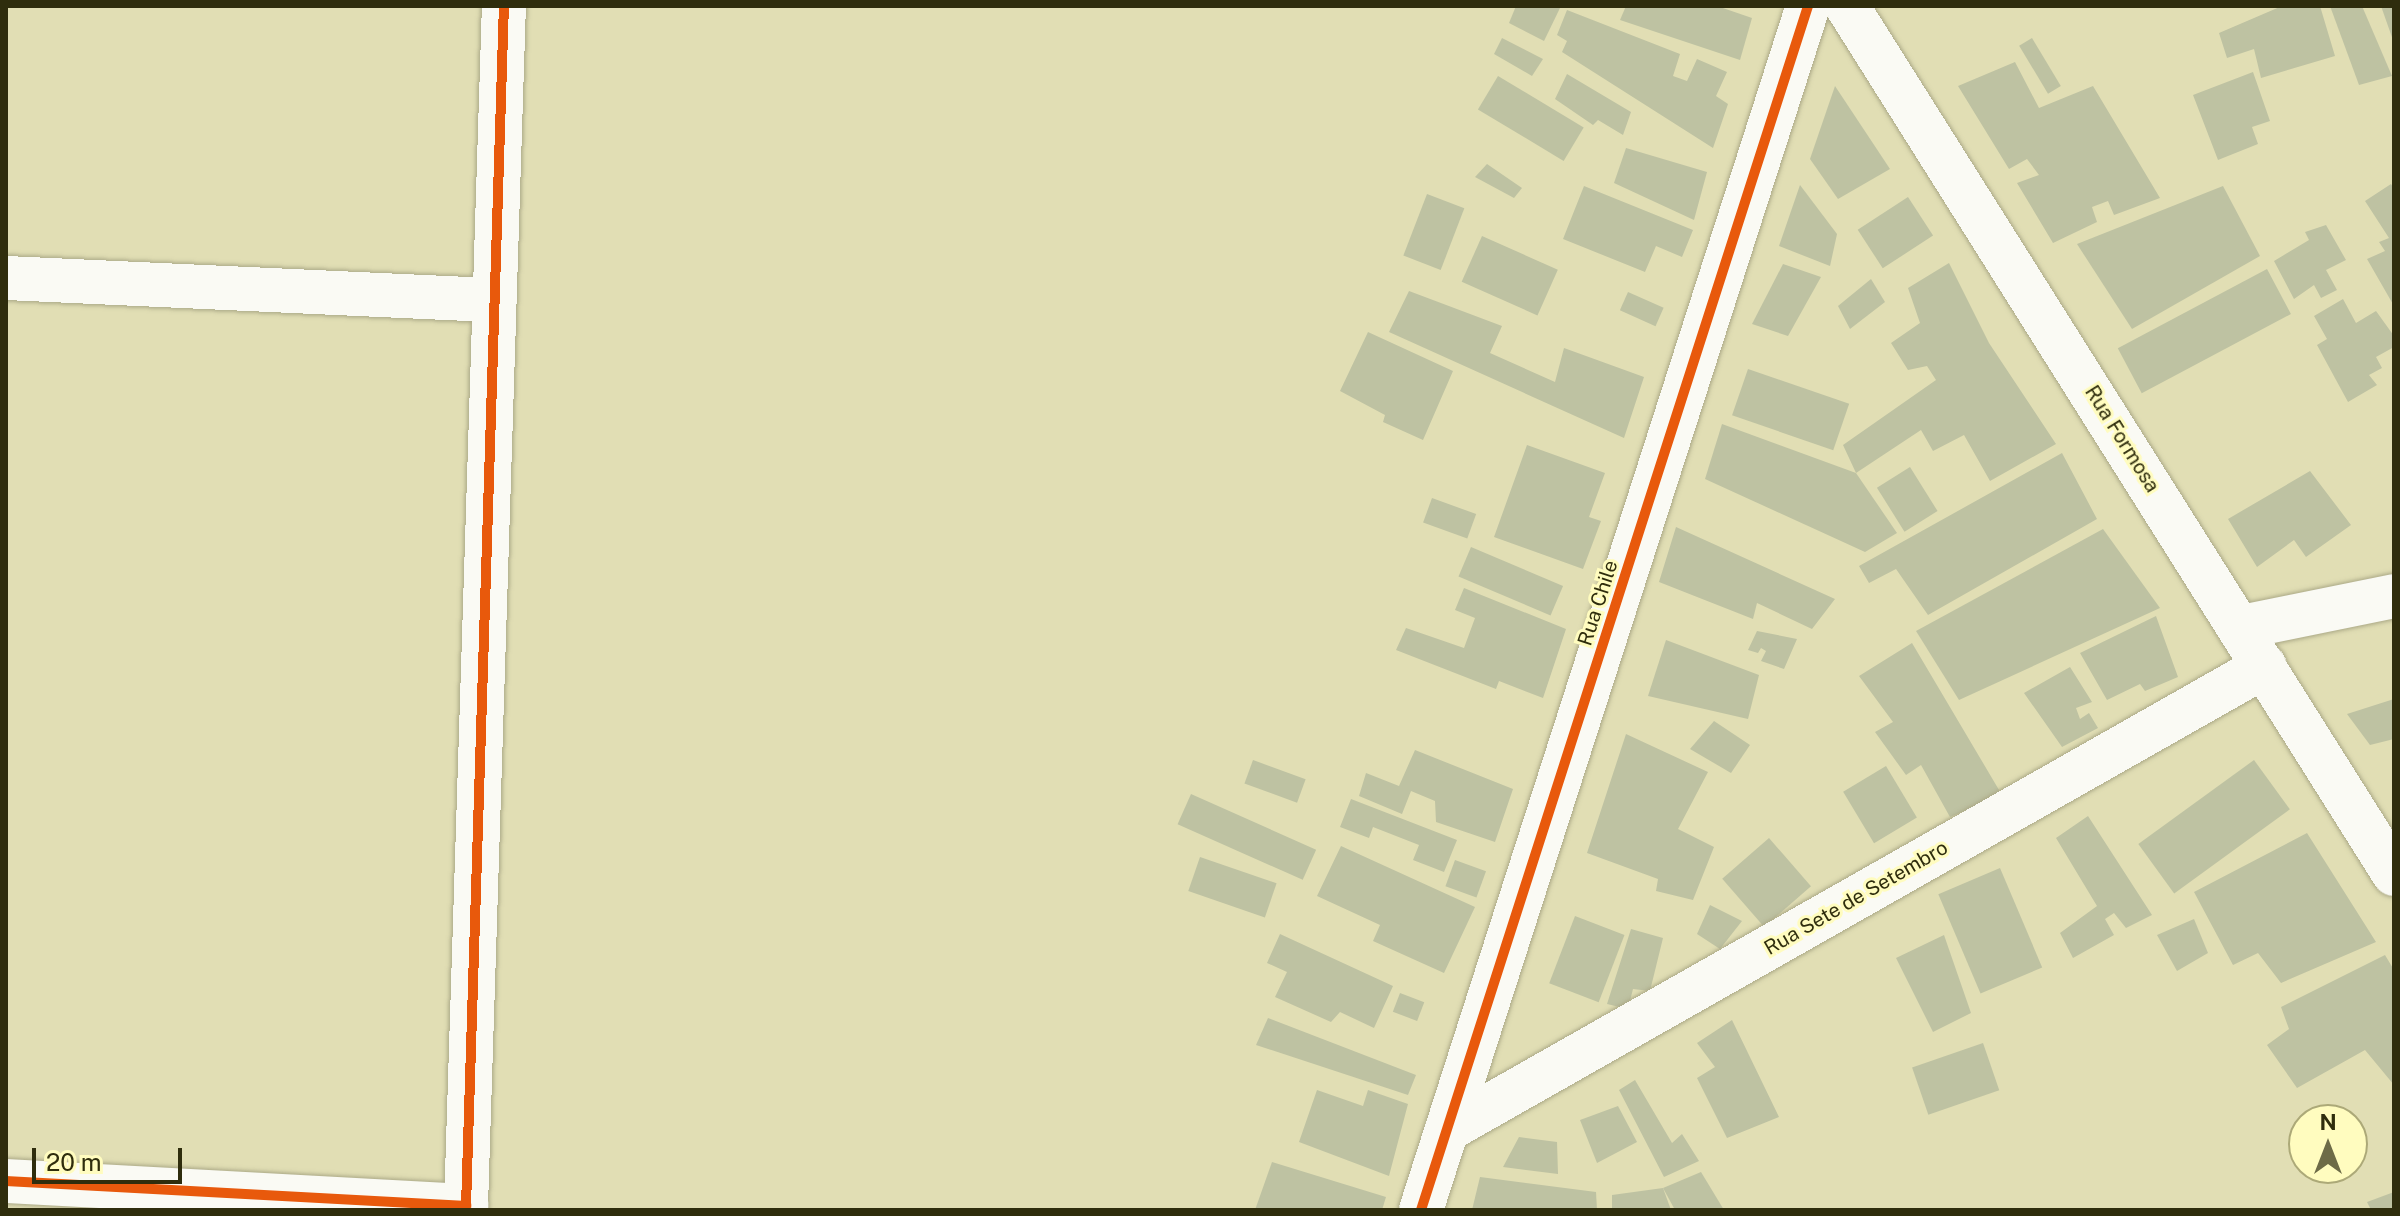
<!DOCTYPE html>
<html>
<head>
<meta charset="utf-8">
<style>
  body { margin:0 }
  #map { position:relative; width:2400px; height:1216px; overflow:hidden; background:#e1deb4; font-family:"Public Sans",sans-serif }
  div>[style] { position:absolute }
  .building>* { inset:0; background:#bec2a2; transform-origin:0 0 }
  .roads { filter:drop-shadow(0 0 2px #aba987) drop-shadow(0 0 2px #aba987) }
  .minor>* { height:44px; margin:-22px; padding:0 22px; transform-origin:22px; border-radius:22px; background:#fafaf4 }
  .tertiary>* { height:44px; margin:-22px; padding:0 22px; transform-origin:22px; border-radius:22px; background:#fafaf4 }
  .cycleway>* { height:10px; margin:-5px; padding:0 5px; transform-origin:5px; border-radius:5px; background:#e8590c }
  span { translate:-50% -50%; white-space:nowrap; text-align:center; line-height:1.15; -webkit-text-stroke:6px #fffcbf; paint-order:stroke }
  .street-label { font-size:20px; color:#2f2d0d }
  .frame { position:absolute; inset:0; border:8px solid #2f2d0d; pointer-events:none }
  .north { position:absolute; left:2288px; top:1104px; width:80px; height:80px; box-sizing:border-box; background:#fffcbf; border:2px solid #aca978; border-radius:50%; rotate:0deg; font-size:22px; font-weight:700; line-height:32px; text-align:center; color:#2f2d0d }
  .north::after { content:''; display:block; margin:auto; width:28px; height:36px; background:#6d6b47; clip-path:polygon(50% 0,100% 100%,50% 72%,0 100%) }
  .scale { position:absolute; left:32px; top:1148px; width:150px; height:36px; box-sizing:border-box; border:4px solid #2f2d0d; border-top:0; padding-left:10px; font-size:24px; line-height:28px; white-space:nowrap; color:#2f2d0d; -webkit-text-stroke:6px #fffcbf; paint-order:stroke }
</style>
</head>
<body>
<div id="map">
  <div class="building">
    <i style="clip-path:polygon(1516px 6px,1560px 8px,1544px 41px,1509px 23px)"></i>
    <i style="clip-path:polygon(1626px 6px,1717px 6px,1752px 18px,1740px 60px,1620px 20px)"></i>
    <i style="clip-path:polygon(2282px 6px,2320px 6px,2335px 56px,2261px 78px,2254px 49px,2227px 58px,2219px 33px)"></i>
    <i style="clip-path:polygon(2330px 6px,2362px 6px,2392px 76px,2359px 85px)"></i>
    <i style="clip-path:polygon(2381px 6px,2394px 6px,2394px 43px)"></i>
    <i style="clip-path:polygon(1567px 10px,1680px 54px,1673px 76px,1687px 81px,1697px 59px,1727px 72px,1716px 96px,1728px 104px,1713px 148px,1562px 52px,1567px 41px,1557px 35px)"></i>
    <i style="clip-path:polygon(1502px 38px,1543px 59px,1532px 76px,1494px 54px)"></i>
    <i style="left:2032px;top:38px;width:56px;height:15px;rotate:59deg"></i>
    <i style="clip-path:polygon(2015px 62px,2039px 108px,2093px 86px,2160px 198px,2114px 215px,2108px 201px,2092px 207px,2097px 222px,2053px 243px,2017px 183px,2039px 175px,2027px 159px,2009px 169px,1958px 86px)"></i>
    <i style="clip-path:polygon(2253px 72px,2270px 121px,2252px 127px,2258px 144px,2218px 160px,2193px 95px)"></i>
    <i style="clip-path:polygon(1567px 74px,1631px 112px,1623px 135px,1598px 120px,1593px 125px,1555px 99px)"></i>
    <i style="left:1498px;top:76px;width:100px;height:39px;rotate:31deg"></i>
    <i style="clip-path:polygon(1835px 86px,1890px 169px,1838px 199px,1810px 159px)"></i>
    <i style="clip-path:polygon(1626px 148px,1707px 172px,1694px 220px,1614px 183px)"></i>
    <i style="clip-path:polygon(1487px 164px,1522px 188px,1514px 198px,1475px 177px)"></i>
    <i style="clip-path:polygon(2391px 184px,2394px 189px,2394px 306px,2367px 259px,2385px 251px,2379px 242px,2389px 238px,2365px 201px)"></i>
    <i style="clip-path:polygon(1800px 185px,1837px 234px,1830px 266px,1779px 246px)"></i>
    <i style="clip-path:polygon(1584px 186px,1693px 230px,1682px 257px,1656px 246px,1645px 272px,1563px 239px)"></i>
    <i style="clip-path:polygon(2223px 186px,2260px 256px,2132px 329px,2077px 244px)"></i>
    <i style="left:1427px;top:194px;width:40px;height:66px;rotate:21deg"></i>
    <i style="left:1908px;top:197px;width:46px;height:60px;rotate:57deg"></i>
    <i style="clip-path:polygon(2326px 225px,2346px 260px,2326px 270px,2337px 290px,2321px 298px,2314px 285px,2294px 299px,2274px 261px,2309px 240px,2305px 232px)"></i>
    <i style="left:1482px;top:236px;width:83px;height:50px;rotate:24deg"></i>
    <i style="clip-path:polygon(1949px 263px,1989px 343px,2056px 444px,1990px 481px,1964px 435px,1933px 451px,1921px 430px,1856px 473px,1843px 445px,1936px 380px,1927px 366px,1908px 370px,1891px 343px,1920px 323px,1908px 288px)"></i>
    <i style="clip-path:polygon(1783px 264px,1821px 277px,1788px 336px,1752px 324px)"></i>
    <i style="left:2267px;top:269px;width:51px;height:169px;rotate:62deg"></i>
    <i style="clip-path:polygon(1871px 279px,1885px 302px,1850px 329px,1838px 306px)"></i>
    <i style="clip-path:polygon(1409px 291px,1502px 326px,1490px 353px,1555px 382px,1564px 348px,1644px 377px,1624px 438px,1389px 332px)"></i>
    <i style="left:1628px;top:292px;width:39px;height:20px;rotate:24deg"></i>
    <i style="clip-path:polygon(2343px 299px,2356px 323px,2376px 311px,2394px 336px,2394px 347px,2376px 357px,2382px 368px,2369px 375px,2377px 385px,2348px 402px,2317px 345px,2327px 339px,2314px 316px)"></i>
    <i style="clip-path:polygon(1368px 332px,1453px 371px,1423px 440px,1383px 422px,1385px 415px,1340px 391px)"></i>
    <i style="left:1748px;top:369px;width:107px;height:49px;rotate:19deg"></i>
    <i style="clip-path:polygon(1722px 424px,1856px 473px,1897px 533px,1865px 552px,1705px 479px)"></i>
    <i style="clip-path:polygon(1527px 445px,1605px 473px,1589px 517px,1601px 521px,1583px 569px,1494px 537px)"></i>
    <i style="clip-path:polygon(2062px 453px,2097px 519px,1928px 615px,1896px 569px,1869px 583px,1859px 566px)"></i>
    <i style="left:1910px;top:467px;width:52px;height:39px;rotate:58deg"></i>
    <i style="clip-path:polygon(2310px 471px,2351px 525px,2306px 557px,2294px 540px,2257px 567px,2228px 519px)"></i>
    <i style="left:1432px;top:498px;width:47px;height:26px;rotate:20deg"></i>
    <i style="clip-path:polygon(1676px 527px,1835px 599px,1812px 629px,1757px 603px,1753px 619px,1659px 582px)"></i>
    <i style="clip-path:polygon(2103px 529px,2160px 608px,1959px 700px,1916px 631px)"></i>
    <i style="left:1471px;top:547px;width:100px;height:32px;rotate:23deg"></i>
    <i style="clip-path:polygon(1464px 588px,1566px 629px,1543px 698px,1499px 681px,1496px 689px,1396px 650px,1406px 628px,1464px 648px,1475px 618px,1455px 610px)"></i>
    <i style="clip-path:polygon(2156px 616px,2178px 677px,2145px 691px,2140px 684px,2107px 700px,2080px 653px)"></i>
    <i style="clip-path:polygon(1757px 631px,1797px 639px,1784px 669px,1761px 661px,1766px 651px,1761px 648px,1758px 653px,1748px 650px)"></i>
    <i style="clip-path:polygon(1666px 640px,1759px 675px,1748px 719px,1648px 696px)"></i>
    <i style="clip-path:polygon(1912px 643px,2002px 795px,1950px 817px,1921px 765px,1906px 775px,1875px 732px,1893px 722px,1859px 676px)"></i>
    <i style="clip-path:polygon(2070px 667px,2092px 702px,2076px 708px,2080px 719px,2089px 713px,2098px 728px,2062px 747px,2024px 693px)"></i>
    <i style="clip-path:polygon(2394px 699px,2394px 739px,2370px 745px,2347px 714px)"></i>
    <i style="clip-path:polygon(1714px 721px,1750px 745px,1731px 773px,1690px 749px)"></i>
    <i style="clip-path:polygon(1626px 734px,1708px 772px,1678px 829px,1714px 847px,1693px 900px,1656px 891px,1658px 879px,1587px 853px)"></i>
    <i style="clip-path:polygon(1415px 750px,1513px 789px,1495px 842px,1436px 822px,1435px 801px,1411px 791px,1402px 814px,1359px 796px,1366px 773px,1399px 786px)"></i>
    <i style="left:1253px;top:760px;width:56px;height:25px;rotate:20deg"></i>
    <i style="left:2254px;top:760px;width:61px;height:143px;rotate:54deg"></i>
    <i style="left:1886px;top:766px;width:60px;height:50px;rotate:59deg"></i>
    <i style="left:1191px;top:794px;width:137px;height:33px;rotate:24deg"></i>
    <i style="clip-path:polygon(1351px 799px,1457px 840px,1444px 872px,1413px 860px,1419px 845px,1373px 827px,1369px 838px,1340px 827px)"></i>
    <i style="clip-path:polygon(2088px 816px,2152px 915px,2126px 928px,2114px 913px,2105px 919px,2114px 935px,2073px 958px,2060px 933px,2097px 906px,2056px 838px)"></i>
    <i style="clip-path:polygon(2307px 833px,2376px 942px,2281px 983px,2258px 953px,2233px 965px,2194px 892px)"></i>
    <i style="left:1769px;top:838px;width:64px;height:62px;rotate:49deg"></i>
    <i style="clip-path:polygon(1341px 846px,1475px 907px,1444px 973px,1373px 941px,1380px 925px,1317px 896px)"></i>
    <i style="left:1200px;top:857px;width:81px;height:36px;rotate:19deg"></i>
    <i style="left:1455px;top:860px;width:33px;height:28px;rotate:20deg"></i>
    <i style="left:2000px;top:868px;width:108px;height:67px;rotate:67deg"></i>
    <i style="clip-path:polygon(1710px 905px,1742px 921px,1720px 949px,1697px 934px)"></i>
    <i style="left:1575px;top:916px;width:53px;height:72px;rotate:21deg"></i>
    <i style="clip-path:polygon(2194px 919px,2208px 953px,2177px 971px,2157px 935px)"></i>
    <i style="clip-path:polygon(1631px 929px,1663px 938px,1650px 991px,1633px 989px,1628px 1009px,1607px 1004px)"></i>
    <i style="clip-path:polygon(1280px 934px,1393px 986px,1374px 1028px,1340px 1012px,1331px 1022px,1275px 997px,1287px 972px,1267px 963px)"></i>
    <i style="clip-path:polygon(1944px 935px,1971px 1013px,1933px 1032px,1896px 958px)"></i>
    <i style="clip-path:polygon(2385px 955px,2394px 970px,2394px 1085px,2365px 1050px,2297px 1088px,2267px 1045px,2289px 1029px,2281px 1007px)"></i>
    <i style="left:1400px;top:993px;width:26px;height:20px;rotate:21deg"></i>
    <i style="clip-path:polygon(1268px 1018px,1416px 1075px,1408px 1095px,1256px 1045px)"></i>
    <i style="clip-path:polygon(1732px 1020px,1779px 1117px,1727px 1138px,1697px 1078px,1715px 1067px,1697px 1043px)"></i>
    <i style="left:1983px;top:1043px;width:50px;height:75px;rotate:71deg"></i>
    <i style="clip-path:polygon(1635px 1080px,1672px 1143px,1682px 1134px,1699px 1161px,1664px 1177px,1619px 1090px)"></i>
    <i style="clip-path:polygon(1317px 1090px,1363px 1106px,1368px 1090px,1408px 1104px,1389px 1176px,1299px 1142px)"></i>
    <i style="clip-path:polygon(1618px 1106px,1637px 1142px,1597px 1163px,1580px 1120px)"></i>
    <i style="clip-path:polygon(1519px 1137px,1557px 1142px,1558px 1174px,1503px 1167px)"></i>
    <i style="clip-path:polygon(1272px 1162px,1386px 1197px,1382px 1210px,1255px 1210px)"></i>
    <i style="clip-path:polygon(1701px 1172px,1724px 1210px,1675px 1210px,1663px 1188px)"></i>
    <i style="clip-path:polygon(1480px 1177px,1596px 1192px,1597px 1210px,1472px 1210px)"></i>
    <i style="clip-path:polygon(1663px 1188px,1671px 1210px,1612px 1210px,1612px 1195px)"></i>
    <i style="clip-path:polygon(2394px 1192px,2394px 1210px,2371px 1210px,2367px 1202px)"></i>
  </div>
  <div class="roads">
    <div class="minor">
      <i style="left:6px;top:278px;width:488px;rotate:2.6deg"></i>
      <i style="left:2242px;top:627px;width:155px;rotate:-11.5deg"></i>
      <i style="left:1447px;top:1130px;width:940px;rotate:-29.56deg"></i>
      <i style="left:6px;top:1181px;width:461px;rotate:3.1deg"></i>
      <i style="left:466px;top:1206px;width:1201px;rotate:-88.19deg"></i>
      <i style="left:1421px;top:1210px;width:1265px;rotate:-72.18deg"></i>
    </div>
    <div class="tertiary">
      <i style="left:1847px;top:6px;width:1026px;rotate:57.78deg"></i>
    </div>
  </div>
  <div class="cycleway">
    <i style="left:6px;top:1181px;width:461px;rotate:3.1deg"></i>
    <i style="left:466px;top:1206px;width:1201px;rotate:-88.19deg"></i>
    <i style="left:1421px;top:1210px;width:1265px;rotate:-72.18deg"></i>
  </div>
  <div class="street-label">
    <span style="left:2122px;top:439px;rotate:58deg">Rua Formosa</span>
    <span style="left:1598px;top:603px;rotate:-72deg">Rua Chile</span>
    <span style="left:1856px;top:898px;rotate:-30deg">Rua Sete de Setembro</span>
  </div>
  <div class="frame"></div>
  <div class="north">N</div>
  <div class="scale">20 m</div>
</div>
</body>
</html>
